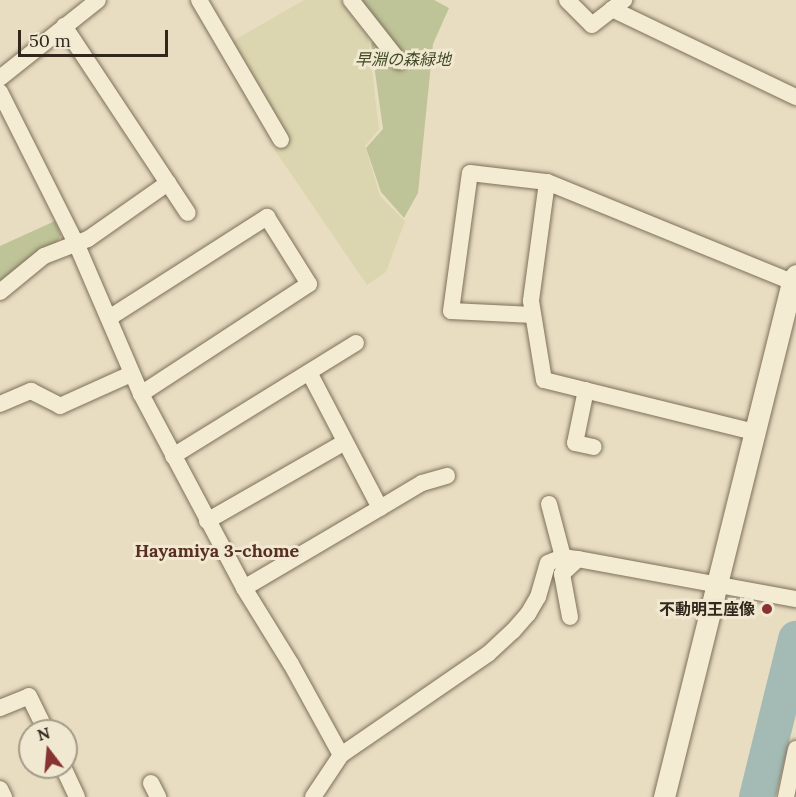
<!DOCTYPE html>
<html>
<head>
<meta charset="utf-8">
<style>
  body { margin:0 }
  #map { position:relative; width:796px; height:797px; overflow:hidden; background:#e8ddc1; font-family:Lora,"Noto Sans JP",serif }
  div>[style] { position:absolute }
  .farmland>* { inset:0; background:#dcd6b0 }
  .green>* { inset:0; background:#bec497 }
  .river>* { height:36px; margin:-18px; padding:0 18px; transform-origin:18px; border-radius:18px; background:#a3bbb4 }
  .roads { filter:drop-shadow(0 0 2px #7f6f5b) drop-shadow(0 0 2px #7f6f5b) }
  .minor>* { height:16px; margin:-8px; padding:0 8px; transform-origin:8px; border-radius:8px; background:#f4ebd3 }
  .tertiary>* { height:21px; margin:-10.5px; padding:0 10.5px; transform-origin:10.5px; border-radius:10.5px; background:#f4ebd3 }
  .dots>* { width:16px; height:16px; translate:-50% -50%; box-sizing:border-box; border:3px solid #f0e8d0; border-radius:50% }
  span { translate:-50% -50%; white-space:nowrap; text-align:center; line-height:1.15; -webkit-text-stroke:6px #f0e8d0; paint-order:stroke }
  .park-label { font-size:16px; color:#414b26; font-style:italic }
  .poi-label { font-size:16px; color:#31271d; font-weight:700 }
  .right { translate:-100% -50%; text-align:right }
  .neighbourhood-label { font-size:18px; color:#582e22; font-weight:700 }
  .north { position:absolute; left:18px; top:719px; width:60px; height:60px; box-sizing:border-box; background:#f0e8d0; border:2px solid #a49b88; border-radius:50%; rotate:344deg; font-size:16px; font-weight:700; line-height:24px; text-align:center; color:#31271d }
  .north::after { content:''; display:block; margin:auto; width:21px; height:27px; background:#873332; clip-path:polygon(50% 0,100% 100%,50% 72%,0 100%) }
  .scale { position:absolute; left:18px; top:30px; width:150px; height:27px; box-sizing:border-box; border:3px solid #31271d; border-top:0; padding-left:8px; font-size:18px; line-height:21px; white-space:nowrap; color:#31271d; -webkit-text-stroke:4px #f0e8d0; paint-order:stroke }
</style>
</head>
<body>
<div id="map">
  <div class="farmland">
    <i style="clip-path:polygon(304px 0,340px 0,368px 37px,379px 129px,365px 146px,380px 196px,405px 221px,386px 272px,367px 285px,274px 149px,285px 143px,231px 42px)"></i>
  </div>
  <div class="green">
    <i style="clip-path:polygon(360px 0,434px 0,449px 8px,433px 44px,418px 193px,404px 218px,381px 192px,366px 148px,383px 129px,371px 43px,386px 36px)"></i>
    <i style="clip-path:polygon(55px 221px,61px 235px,55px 246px,0 284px,0 246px)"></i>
  </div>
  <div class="river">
    <i style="left:757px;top:797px;width:163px;rotate:-76.1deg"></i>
  </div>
  <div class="roads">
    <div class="minor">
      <i style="left:199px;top:0;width:162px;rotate:59.6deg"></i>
      <i style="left:351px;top:0;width:78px;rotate:51.8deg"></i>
      <i style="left:567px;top:0;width:35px;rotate:45deg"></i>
      <i style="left:592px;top:25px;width:41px;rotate:-38deg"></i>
      <i style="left:612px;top:9px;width:204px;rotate:25.6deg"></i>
      <i style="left:64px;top:26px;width:224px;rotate:56.5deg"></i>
      <i style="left:0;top:78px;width:125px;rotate:-38.5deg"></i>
      <i style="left:0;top:92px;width:169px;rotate:63.3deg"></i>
      <i style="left:76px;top:243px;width:164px;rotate:66.7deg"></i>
      <i style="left:141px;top:394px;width:220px;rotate:62deg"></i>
      <i style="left:244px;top:588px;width:89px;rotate:58.3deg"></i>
      <i style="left:291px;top:664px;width:104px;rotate:61.2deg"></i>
      <i style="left:547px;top:182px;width:120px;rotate:97.7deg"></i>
      <i style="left:531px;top:301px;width:80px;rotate:80.7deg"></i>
      <i style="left:544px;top:380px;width:216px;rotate:13.9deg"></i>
      <i style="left:0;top:292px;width:57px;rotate:-39.3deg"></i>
      <i style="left:44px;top:256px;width:47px;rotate:-21.1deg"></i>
      <i style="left:88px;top:239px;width:98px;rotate:-35deg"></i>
      <i style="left:533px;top:315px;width:82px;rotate:-177.2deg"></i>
      <i style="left:451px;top:311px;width:139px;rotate:-82.2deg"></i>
      <i style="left:470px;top:173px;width:78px;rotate:6.7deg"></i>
      <i style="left:547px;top:182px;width:265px;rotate:22.2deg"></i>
      <i style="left:109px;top:318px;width:188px;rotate:-32.6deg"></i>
      <i style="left:267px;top:217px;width:79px;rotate:57.9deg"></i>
      <i style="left:309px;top:284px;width:201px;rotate:146.8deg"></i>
      <i style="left:586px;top:390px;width:54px;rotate:101.7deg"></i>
      <i style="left:575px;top:443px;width:19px;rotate:12deg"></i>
      <i style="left:0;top:404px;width:34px;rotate:-23deg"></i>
      <i style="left:31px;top:391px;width:33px;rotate:27deg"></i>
      <i style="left:60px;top:406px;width:78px;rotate:-24.3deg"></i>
      <i style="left:173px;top:456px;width:215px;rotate:-31.7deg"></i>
      <i style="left:549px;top:504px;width:55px;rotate:75.2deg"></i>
      <i style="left:380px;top:508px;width:49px;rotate:-30.8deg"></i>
      <i style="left:422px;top:483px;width:26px;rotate:-16deg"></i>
      <i style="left:207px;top:521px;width:159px;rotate:-29.8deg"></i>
      <i style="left:244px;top:588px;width:158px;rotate:-30.5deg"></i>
      <i style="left:380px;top:508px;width:153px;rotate:-117.6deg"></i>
      <i style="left:570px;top:617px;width:44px;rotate:-100.5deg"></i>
      <i style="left:562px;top:574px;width:22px;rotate:-43deg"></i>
      <i style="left:0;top:708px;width:31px;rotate:-22deg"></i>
      <i style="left:29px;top:696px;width:39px;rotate:64deg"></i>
      <i style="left:63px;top:767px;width:33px;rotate:65deg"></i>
      <i style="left:151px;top:783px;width:16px;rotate:63deg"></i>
      <i style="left:0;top:789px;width:9px;rotate:63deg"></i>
      <i style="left:313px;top:797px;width:50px;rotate:-56.3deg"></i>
      <i style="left:341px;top:755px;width:178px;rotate:-34.5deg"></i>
      <i style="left:488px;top:654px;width:34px;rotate:-43deg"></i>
      <i style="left:513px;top:631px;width:23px;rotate:-49deg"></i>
      <i style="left:528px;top:614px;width:20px;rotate:-60deg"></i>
      <i style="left:538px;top:597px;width:35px;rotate:-74deg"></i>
      <i style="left:548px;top:563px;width:16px;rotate:-22deg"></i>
      <i style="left:563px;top:557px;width:15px;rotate:8deg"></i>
      <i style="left:578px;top:559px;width:222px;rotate:10.4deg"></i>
      <i style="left:786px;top:797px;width:49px;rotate:-78.2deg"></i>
    </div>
    <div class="tertiary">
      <i style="left:664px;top:797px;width:531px;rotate:-76.04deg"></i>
      <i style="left:792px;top:282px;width:8px;rotate:-60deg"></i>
    </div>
  </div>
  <div class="dots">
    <i style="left:767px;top:609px;background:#873332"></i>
  </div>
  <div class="park-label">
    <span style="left:403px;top:59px">早淵の森緑地</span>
  </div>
  <div class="poi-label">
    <span class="right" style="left:755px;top:609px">不動明王座像</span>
  </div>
  <div class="neighbourhood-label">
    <span style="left:217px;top:551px">Hayamiya 3-chome</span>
  </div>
  <div class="north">N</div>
  <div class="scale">50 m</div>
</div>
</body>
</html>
